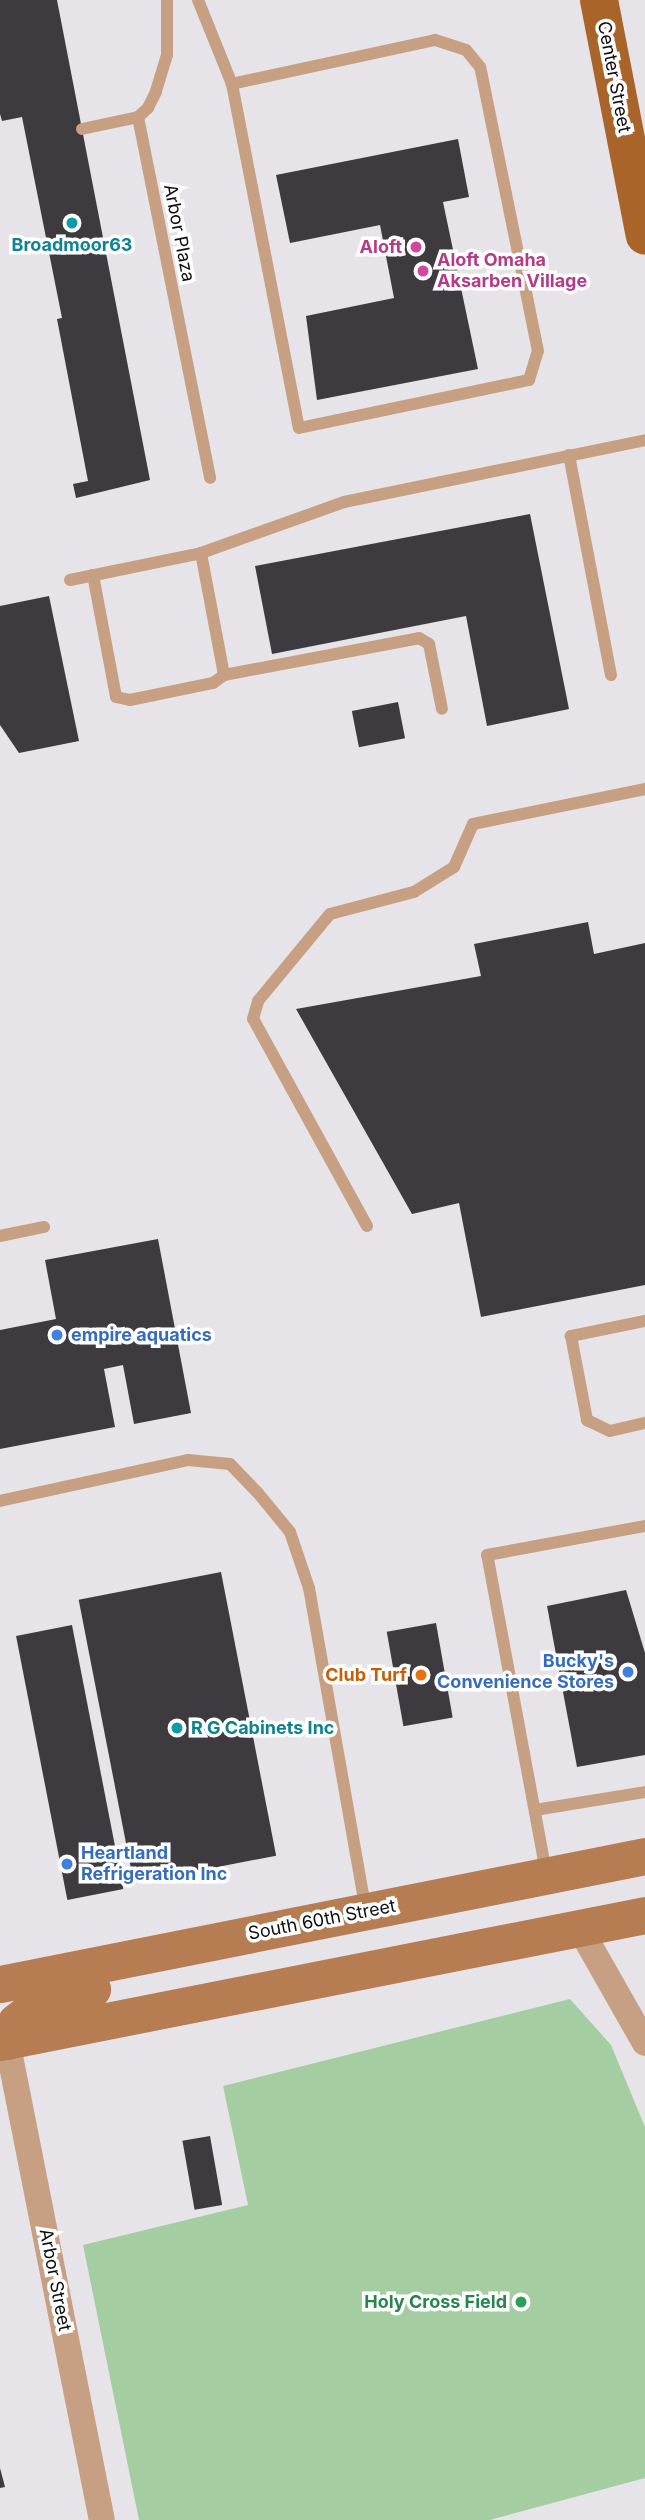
<!DOCTYPE html>
<html>
<head>
<meta charset="utf-8">
<style>
  body { margin:0 }
  #map { position:relative; width:645px; height:2520px; overflow:hidden; background:#e7e4e9; font-family:Inter,sans-serif }
  div>[style] { position:absolute }
  .green>* { inset:0; background:#a5cda2 }
  .building>* { inset:0; background:#3d3b3f; transform-origin:0 0 }
  .service>* { height:12px; margin:-6px; padding:0 6px; transform-origin:6px; border-radius:6px; background:#c7a084 }
  .minor>* { height:26px; margin:-13px; padding:0 13px; transform-origin:13px; border-radius:13px; background:#c7a084 }
  .secondary>* { height:37px; margin:-18.5px; padding:0 18.5px; transform-origin:18.5px; border-radius:18.5px; background:#b67d53 }
  .primary>* { height:38px; margin:-19px; padding:0 19px; transform-origin:19px; border-radius:19px; background:#a96429 }
  .dots>* { width:19px; height:19px; translate:-50% -50%; box-sizing:border-box; border:4px solid #fff; border-radius:50% }
  span { translate:-50% -50%; white-space:nowrap; text-align:center; line-height:1.15; -webkit-text-stroke:7px #fff; paint-order:stroke }
  .street-label { font-size:18px; color:#0e0d0e }
  .culture-label { font-size:18px; color:#0d838f; font-weight:700 }
  .left { translate:0 -50%; text-align:left }
  .hotel-label { font-size:18px; color:#b23c85; font-weight:700 }
  .right { translate:-100% -50%; text-align:right }
  .shop-label { font-size:18px; color:#366cbe; font-weight:700 }
  .food-label { font-size:18px; color:#c56008; font-weight:700 }
  .leisure-label { font-size:18px; color:#27864d; font-weight:700 }
</style>
</head>
<body>
<div id="map">
  <div class="green">
    <i style="clip-path:polygon(570px 1999px,611px 2045px,645px 2127px,645px 2478px,490px 2520px,139px 2520px,83px 2245px,248px 2205px,223px 2086px)"></i>
  </div>
  <div class="building">
    <i style="clip-path:polygon(0 0,57px 0,150px 480px,76px 498px,73px 484px,88px 481px,57px 319px,62px 318px,22px 117px,2px 121px,0 114px)"></i>
    <i style="clip-path:polygon(458px 139px,469px 197px,443px 202px,478px 369px,317px 400px,306px 316px,394px 298px,380px 225px,290px 243px,276px 175px)"></i>
    <i style="clip-path:polygon(530px 514px,569px 709px,487px 726px,466px 616px,272px 654px,255px 566px)"></i>
    <i style="clip-path:polygon(49px 596px,79px 741px,19px 753px,0 725px,0 606px)"></i>
    <i style="left:398px;top:702px;width:37px;height:47px;rotate:79deg"></i>
    <i style="clip-path:polygon(588px 922px,594px 954px,645px 943px,645px 1285px,481px 1317px,459px 1203px,412px 1214px,296px 1009px,481px 976px,474px 944px)"></i>
    <i style="clip-path:polygon(158px 1239px,191px 1413px,134px 1424px,123px 1365px,104px 1369px,115px 1427px,0 1449px,0 1330px,56px 1319px,45px 1260px)"></i>
    <i style="left:221px;top:1572px;width:289px;height:145px;rotate:79deg"></i>
    <i style="clip-path:polygon(626px 1590px,645px 1653px,645px 1755px,577px 1767px,547px 1606px)"></i>
    <i style="left:436px;top:1623px;width:96px;height:50px;rotate:80deg"></i>
    <i style="left:72px;top:1625px;width:269px;height:57px;rotate:79deg"></i>
    <i style="left:210px;top:2136px;width:70px;height:28px;rotate:80deg"></i>
    <i style="clip-path:polygon(0 2468px,5px 2487px,0 2488px)"></i>
  </div>
  <div class="service">
    <i style="left:167px;top:0;width:55px;rotate:90deg"></i>
    <i style="left:167px;top:55px;width:39px;rotate:107deg"></i>
    <i style="left:156px;top:92px;width:18px;rotate:117deg"></i>
    <i style="left:148px;top:108px;width:13px;rotate:138deg"></i>
    <i style="left:138px;top:117px;width:368px;rotate:78.7deg"></i>
    <i style="left:198px;top:0;width:91px;rotate:68deg"></i>
    <i style="left:232px;top:84px;width:350px;rotate:79deg"></i>
    <i style="left:299px;top:428px;width:235px;rotate:-11.8deg"></i>
    <i style="left:529px;top:380px;width:30px;rotate:-73deg"></i>
    <i style="left:538px;top:351px;width:290px;rotate:-101.5deg"></i>
    <i style="left:480px;top:67px;width:22px;rotate:-129deg"></i>
    <i style="left:466px;top:50px;width:33px;rotate:-162deg"></i>
    <i style="left:435px;top:40px;width:208px;rotate:167.8deg"></i>
    <i style="left:82px;top:129px;width:57px;rotate:-12.1deg"></i>
    <i style="left:569px;top:455px;width:224px;rotate:79.2deg"></i>
    <i style="left:201px;top:553px;width:124px;rotate:79.3deg"></i>
    <i style="left:93px;top:575px;width:124px;rotate:79.3deg"></i>
    <i style="left:116px;top:697px;width:14px;rotate:12deg"></i>
    <i style="left:130px;top:700px;width:85px;rotate:-11.6deg"></i>
    <i style="left:213px;top:683px;width:14px;rotate:-36deg"></i>
    <i style="left:224px;top:675px;width:198px;rotate:-10.7deg"></i>
    <i style="left:419px;top:638px;width:12px;rotate:31deg"></i>
    <i style="left:429px;top:644px;width:66px;rotate:78.7deg"></i>
    <i style="left:70px;top:580px;width:134px;rotate:-11.6deg"></i>
    <i style="left:201px;top:553px;width:152px;rotate:-19.6deg"></i>
    <i style="left:344px;top:502px;width:307px;rotate:-11.6deg"></i>
    <i style="left:367px;top:1226px;width:236px;rotate:-118.8deg"></i>
    <i style="left:253px;top:1019px;width:19px;rotate:-74deg"></i>
    <i style="left:258px;top:1001px;width:113px;rotate:-50.4deg"></i>
    <i style="left:330px;top:914px;width:87px;rotate:-14.7deg"></i>
    <i style="left:414px;top:892px;width:47px;rotate:-32deg"></i>
    <i style="left:454px;top:867px;width:47px;rotate:-66.2deg"></i>
    <i style="left:473px;top:824px;width:176px;rotate:-11.5deg"></i>
    <i style="left:0;top:1236px;width:45px;rotate:-11.6deg"></i>
    <i style="left:645px;top:1321px;width:76px;rotate:168.5deg"></i>
    <i style="left:571px;top:1336px;width:86px;rotate:79.2deg"></i>
    <i style="left:587px;top:1420px;width:25px;rotate:26deg"></i>
    <i style="left:610px;top:1431px;width:36px;rotate:-13deg"></i>
    <i style="left:0;top:1501px;width:192px;rotate:-12.3deg"></i>
    <i style="left:188px;top:1460px;width:42px;rotate:5.4deg"></i>
    <i style="left:230px;top:1464px;width:40px;rotate:46deg"></i>
    <i style="left:258px;top:1493px;width:50px;rotate:50.6deg"></i>
    <i style="left:290px;top:1532px;width:59px;rotate:71.3deg"></i>
    <i style="left:309px;top:1588px;width:324px;rotate:80deg"></i>
    <i style="left:535px;top:1810px;width:111px;rotate:-9.3deg"></i>
    <i style="left:546px;top:1872px;width:322px;rotate:-100.5deg"></i>
    <i style="left:487px;top:1555px;width:161px;rotate:-10.4deg"></i>
  </div>
  <div class="minor">
    <i style="left:579px;top:1927px;width:133px;rotate:60.4deg"></i>
    <i style="left:7px;top:2041px;width:488px;rotate:78.8deg"></i>
  </div>
  <div class="secondary">
    <i style="left:0;top:1984px;width:658px;rotate:-11.22deg"></i>
    <i style="left:7px;top:2041px;width:21px;rotate:-65deg"></i>
    <i style="left:16px;top:2022px;width:22px;rotate:-39deg"></i>
    <i style="left:33px;top:2008px;width:22px;rotate:-30deg"></i>
    <i style="left:52px;top:1997px;width:41px;rotate:-11.3deg"></i>
    <i style="left:0;top:2042px;width:657px;rotate:-11.14deg"></i>
  </div>
  <div class="primary">
    <i style="left:599px;top:0;width:240px;rotate:79deg"></i>
  </div>
  <div class="dots">
    <i style="left:72px;top:223px;background:#0f9aa8"></i>
    <i style="left:416px;top:247px;background:#d1479c"></i>
    <i style="left:423px;top:271px;background:#d1479c"></i>
    <i style="left:57px;top:1335px;background:#3f7fe0"></i>
    <i style="left:628px;top:1672px;background:#3f7fe0"></i>
    <i style="left:421px;top:1675px;background:#e8710a"></i>
    <i style="left:177px;top:1728px;background:#0f9aa8"></i>
    <i style="left:67px;top:1864px;background:#3f7fe0"></i>
    <i style="left:521px;top:2302px;background:#2e9e5b"></i>
  </div>
  <div class="street-label">
    <span style="left:614px;top:77px;rotate:79deg">Center Street</span>
    <span style="left:179px;top:233px;rotate:79deg">Arbor Plaza</span>
    <span style="left:322px;top:1920px;rotate:-11deg">South 60th Street</span>
    <span style="left:55px;top:2280px;rotate:79deg">Arbor Street</span>
  </div>
  <div class="culture-label">
    <span style="left:72px;top:245px">Broadmoor63</span>
    <span class="left" style="left:191px;top:1728px">R G Cabinets Inc</span>
  </div>
  <div class="hotel-label">
    <span class="right" style="left:402px;top:247px">Aloft</span>
    <span class="left" style="left:437px;top:271px">Aloft Omaha<br>Aksarben Village</span>
  </div>
  <div class="shop-label">
    <span class="left" style="left:71px;top:1335px">empire aquatics</span>
    <span class="right" style="left:614px;top:1672px">Bucky's<br>Convenience Stores</span>
    <span class="left" style="left:81px;top:1864px">Heartland<br>Refrigeration Inc</span>
  </div>
  <div class="food-label">
    <span class="right" style="left:407px;top:1675px">Club Turf</span>
  </div>
  <div class="leisure-label">
    <span class="right" style="left:507px;top:2302px">Holy Cross Field</span>
  </div>
</div>
</body>
</html>
